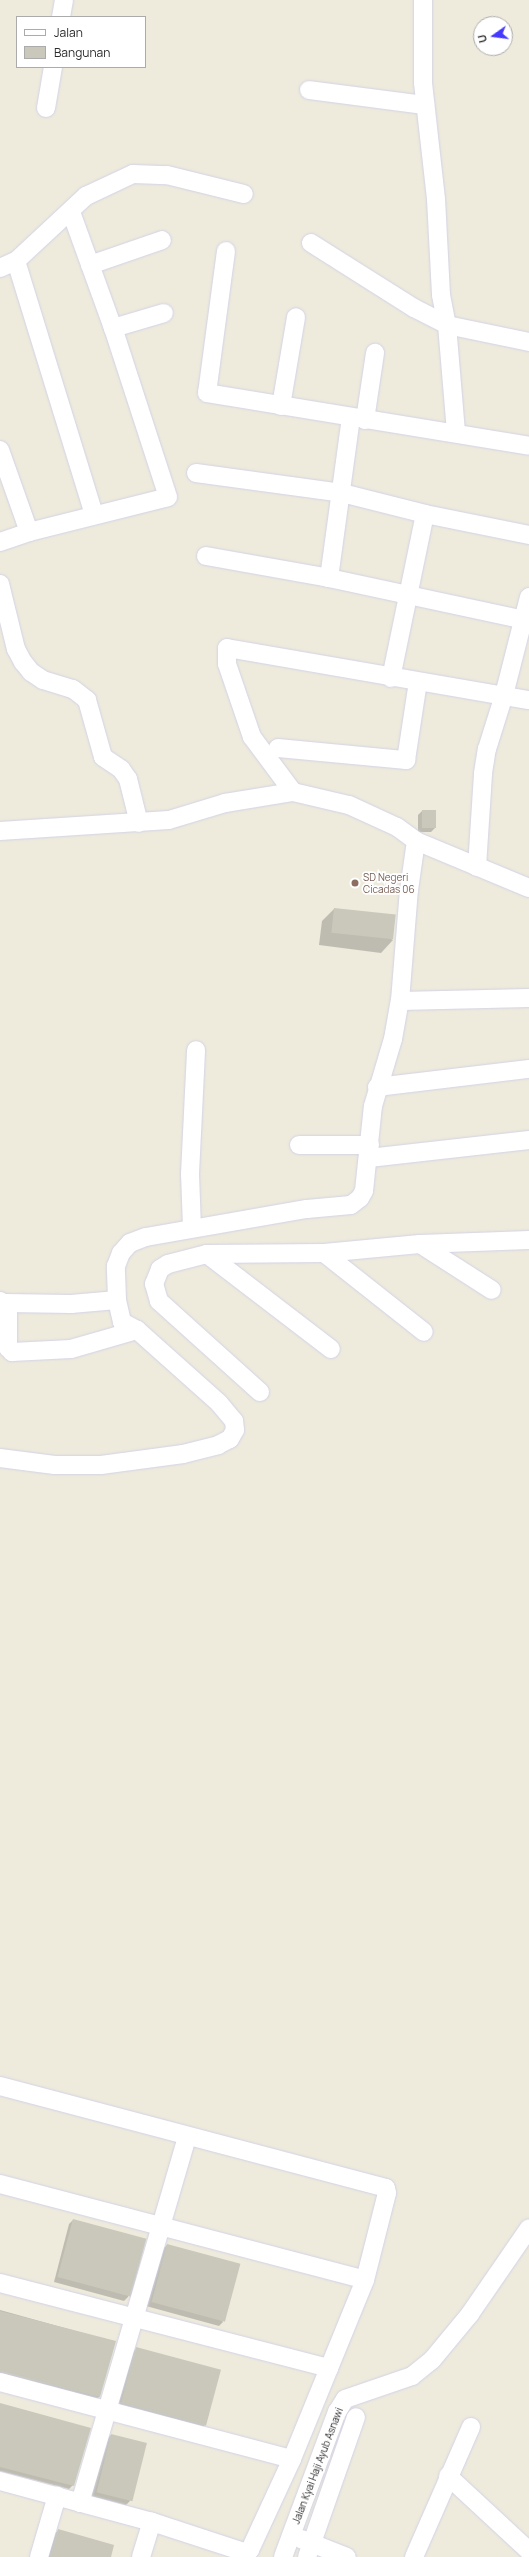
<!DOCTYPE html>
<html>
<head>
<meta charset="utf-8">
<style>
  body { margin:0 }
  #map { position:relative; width:529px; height:2557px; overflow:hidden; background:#eeebdd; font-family:Manrope,sans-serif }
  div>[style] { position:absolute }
  .shadow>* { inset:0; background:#0003 }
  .building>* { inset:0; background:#c9c8bb; transform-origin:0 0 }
  .roads { filter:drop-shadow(0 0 1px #d3d2e5) drop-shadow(0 0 1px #d3d2e5) }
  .street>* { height:18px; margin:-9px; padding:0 9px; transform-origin:9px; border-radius:9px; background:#fff }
  .dots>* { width:11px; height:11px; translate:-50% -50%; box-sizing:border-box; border:2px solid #fff; border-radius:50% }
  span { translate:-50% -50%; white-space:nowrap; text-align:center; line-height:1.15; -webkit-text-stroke:3.5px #fff; paint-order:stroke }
  .education-label { font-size:10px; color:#785e54 }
  .left { translate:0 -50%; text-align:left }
  .street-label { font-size:10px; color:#2c2c2c }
  .legend { position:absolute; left:16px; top:16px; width:130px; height:52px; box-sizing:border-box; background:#fff; border:1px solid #ababab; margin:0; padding:5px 7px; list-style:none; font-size:12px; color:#2c2c2c }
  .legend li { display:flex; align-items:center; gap:8px; height:20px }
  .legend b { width:20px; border:1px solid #ababab }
  .north { position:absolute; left:473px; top:16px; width:40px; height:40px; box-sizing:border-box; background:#fff; border:1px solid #ababab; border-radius:50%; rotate:256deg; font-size:11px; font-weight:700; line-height:16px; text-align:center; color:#2c2c2c }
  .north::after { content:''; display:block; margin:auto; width:14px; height:18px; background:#4539ff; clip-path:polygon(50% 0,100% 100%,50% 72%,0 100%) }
</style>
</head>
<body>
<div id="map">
  <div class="shadow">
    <i style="clip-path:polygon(422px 811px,435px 828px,431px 832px,418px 832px,418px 815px)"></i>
    <i style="clip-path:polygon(334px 909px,393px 940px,381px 953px,319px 945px,322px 921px)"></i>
    <i style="clip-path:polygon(73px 2220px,145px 2240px,128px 2297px,124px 2301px,54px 2282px,69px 2224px)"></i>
    <i style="clip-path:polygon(167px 2245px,223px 2322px,219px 2326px,146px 2306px,163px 2249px)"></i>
    <i style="clip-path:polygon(0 2310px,115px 2342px,99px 2397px,95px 2401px,0 2376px)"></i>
    <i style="clip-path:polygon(137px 2348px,205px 2425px,201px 2429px,117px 2407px,133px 2352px)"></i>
    <i style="clip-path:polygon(0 2404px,73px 2485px,69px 2489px,0 2471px)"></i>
    <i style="clip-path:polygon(111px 2435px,130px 2501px,126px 2505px,91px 2496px,107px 2439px)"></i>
    <i style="clip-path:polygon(59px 2530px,110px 2557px,47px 2557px,54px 2534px)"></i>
  </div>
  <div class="building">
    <i style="left:422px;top:810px;width:14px;height:18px"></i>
    <i style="left:334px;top:908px;width:62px;height:25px;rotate:6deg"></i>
    <i style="left:73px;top:2219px;width:76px;height:60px;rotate:15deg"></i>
    <i style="left:167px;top:2244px;width:76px;height:60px;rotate:15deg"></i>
    <i style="clip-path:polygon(0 2311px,116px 2341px,100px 2397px,0 2372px)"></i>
    <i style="left:136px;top:2347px;width:88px;height:58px;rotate:15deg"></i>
    <i style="clip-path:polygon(0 2403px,91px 2428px,74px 2486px,0 2467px)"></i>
    <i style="left:111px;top:2434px;width:37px;height:60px;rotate:14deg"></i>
    <i style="clip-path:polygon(58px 2529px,114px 2545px,111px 2557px,50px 2557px)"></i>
  </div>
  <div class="roads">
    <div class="street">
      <i style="left:423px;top:0;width:83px;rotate:90deg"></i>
      <i style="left:423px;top:83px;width:117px;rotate:83.6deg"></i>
      <i style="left:436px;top:199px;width:96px;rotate:87deg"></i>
      <i style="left:441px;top:295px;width:31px;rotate:79deg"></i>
      <i style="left:447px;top:325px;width:107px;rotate:85.2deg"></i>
      <i style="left:61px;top:17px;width:17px;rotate:-80deg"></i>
      <i style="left:309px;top:90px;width:117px;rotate:7.4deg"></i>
      <i style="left:46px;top:108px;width:42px;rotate:-80.3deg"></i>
      <i style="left:311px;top:243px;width:122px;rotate:32.3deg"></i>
      <i style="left:414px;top:308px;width:37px;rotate:27deg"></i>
      <i style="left:447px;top:325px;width:84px;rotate:11.7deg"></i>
      <i style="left:226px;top:251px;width:143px;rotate:97.6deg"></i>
      <i style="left:207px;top:393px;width:326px;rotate:9.3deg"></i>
      <i style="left:16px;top:261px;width:266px;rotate:72.9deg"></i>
      <i style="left:90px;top:265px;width:76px;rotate:-19.1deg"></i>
      <i style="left:0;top:268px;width:17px;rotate:-24deg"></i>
      <i style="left:16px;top:261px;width:96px;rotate:-42.9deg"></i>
      <i style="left:86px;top:196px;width:52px;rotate:-25.1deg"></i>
      <i style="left:133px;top:174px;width:34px;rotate:2deg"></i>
      <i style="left:167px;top:175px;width:79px;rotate:13.9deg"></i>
      <i style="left:113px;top:328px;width:53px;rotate:-16.4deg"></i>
      <i style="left:281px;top:406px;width:90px;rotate:-80.4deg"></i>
      <i style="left:365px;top:420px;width:68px;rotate:-81.5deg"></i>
      <i style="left:0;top:450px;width:87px;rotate:70.5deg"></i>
      <i style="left:196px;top:473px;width:147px;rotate:7.8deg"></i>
      <i style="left:342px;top:493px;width:86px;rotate:14.2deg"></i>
      <i style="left:425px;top:514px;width:106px;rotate:11.4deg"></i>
      <i style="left:0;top:542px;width:31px;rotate:-19deg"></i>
      <i style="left:29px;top:532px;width:143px;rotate:-14.1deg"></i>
      <i style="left:168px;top:497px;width:178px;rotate:-108deg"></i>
      <i style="left:113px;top:328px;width:123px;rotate:-109.9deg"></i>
      <i style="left:206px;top:556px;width:125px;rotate:10.1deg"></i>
      <i style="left:329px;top:578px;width:205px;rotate:12.1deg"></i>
      <i style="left:329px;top:578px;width:162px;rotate:-82.2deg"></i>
      <i style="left:0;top:584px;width:67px;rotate:76.2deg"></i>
      <i style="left:16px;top:649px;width:15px;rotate:62deg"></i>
      <i style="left:23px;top:662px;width:13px;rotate:51deg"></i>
      <i style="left:31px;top:672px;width:14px;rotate:34deg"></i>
      <i style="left:43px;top:680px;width:31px;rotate:17deg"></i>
      <i style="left:73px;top:689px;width:18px;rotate:38deg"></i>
      <i style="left:87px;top:700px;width:59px;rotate:74.3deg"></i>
      <i style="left:103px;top:757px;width:22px;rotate:34deg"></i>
      <i style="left:121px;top:769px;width:12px;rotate:55deg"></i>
      <i style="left:128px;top:779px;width:45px;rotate:76deg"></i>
      <i style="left:391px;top:678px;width:167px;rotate:-78.3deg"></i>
      <i style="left:278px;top:748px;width:129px;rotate:5.4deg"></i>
      <i style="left:406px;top:760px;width:79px;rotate:-81.3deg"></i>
      <i style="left:293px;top:792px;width:69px;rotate:-126.7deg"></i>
      <i style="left:252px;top:737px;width:77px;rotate:-108.9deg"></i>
      <i style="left:227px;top:664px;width:16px;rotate:-90deg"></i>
      <i style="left:227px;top:648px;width:306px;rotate:9.8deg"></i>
      <i style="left:0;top:831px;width:169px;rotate:-3.7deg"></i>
      <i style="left:169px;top:820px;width:59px;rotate:-16.9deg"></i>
      <i style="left:225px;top:803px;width:69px;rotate:-9.2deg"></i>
      <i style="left:293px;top:792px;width:57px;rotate:13.1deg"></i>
      <i style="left:349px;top:805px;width:53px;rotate:24.6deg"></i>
      <i style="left:397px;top:827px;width:24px;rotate:36deg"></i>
      <i style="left:416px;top:841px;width:122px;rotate:22.6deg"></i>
      <i style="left:477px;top:867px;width:94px;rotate:-86.3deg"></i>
      <i style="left:483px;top:773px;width:24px;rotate:-81deg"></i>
      <i style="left:487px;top:749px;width:57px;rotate:-72.5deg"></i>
      <i style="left:504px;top:695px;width:101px;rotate:-75.7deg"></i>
      <i style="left:400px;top:1001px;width:129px;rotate:-1.3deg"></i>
      <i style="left:377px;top:1087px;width:153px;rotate:-6.8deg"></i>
      <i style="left:299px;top:1145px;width:71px"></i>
      <i style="left:369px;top:1158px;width:161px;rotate:-6.4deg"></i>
      <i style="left:192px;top:1228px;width:54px;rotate:-92.1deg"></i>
      <i style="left:190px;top:1174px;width:124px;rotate:-87.2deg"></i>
      <i style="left:420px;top:1244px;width:85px;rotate:32.6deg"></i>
      <i style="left:324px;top:1253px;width:127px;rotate:38.3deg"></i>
      <i style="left:207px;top:1254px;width:156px;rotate:37.5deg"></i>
      <i style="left:0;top:1301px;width:9px;rotate:32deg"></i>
      <i style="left:8px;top:1306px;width:42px;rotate:90deg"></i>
      <i style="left:8px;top:1348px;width:6px;rotate:45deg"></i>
      <i style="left:12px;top:1352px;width:59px;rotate:-2.9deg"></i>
      <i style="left:71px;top:1349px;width:69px;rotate:-16.1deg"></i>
      <i style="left:6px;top:1303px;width:65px;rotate:0.9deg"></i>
      <i style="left:71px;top:1304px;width:46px;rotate:-5deg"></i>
      <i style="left:260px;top:1392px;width:136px;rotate:-138deg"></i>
      <i style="left:159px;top:1301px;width:18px;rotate:-106deg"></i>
      <i style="left:154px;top:1284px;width:16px;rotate:-68deg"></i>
      <i style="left:160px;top:1269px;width:9px;rotate:-32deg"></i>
      <i style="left:168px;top:1264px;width:40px;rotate:-14.4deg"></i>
      <i style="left:207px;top:1254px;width:117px;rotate:-0.5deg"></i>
      <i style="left:324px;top:1253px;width:96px;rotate:-5.4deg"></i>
      <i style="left:420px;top:1244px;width:109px;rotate:-2.1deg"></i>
      <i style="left:0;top:1458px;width:55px;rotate:7.3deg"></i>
      <i style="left:55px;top:1465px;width:46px"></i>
      <i style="left:101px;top:1465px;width:83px;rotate:-7.6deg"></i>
      <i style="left:183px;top:1454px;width:36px;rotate:-14deg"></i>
      <i style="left:218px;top:1445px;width:13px;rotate:-27deg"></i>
      <i style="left:230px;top:1439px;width:10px;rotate:-61deg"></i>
      <i style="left:235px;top:1430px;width:9px;rotate:-96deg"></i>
      <i style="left:234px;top:1421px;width:23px;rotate:-130deg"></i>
      <i style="left:219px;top:1403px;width:110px;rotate:-138.3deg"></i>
      <i style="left:137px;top:1330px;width:17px;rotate:-152deg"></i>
      <i style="left:122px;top:1322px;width:23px;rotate:-103deg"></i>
      <i style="left:117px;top:1300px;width:34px;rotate:-92deg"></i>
      <i style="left:116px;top:1266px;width:14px;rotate:-69deg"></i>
      <i style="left:121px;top:1253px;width:13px;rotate:-48deg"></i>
      <i style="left:130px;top:1243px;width:17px;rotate:-21deg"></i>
      <i style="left:146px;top:1237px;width:163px;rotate:-9.9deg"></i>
      <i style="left:307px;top:1209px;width:44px;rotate:-5.2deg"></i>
      <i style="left:351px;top:1205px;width:11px;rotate:-38deg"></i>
      <i style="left:360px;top:1198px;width:8px;rotate:-60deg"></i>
      <i style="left:364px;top:1191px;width:85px;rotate:-84deg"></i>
      <i style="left:373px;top:1106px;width:70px;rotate:-73.4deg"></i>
      <i style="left:393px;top:1039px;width:39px;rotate:-80deg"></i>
      <i style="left:400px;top:1001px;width:111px;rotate:-85.4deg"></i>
      <i style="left:409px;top:890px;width:49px;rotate:-81.9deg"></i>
      <i style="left:0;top:2086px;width:399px;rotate:14.8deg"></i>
      <i style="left:386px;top:2188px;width:5px;rotate:79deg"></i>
      <i style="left:387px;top:2193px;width:90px;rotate:104.2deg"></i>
      <i style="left:365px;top:2280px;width:193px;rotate:112.2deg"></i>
      <i style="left:292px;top:2459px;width:100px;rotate:114.8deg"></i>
      <i style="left:250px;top:2550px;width:6px;rotate:162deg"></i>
      <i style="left:244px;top:2552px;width:97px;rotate:-161.9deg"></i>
      <i style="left:152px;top:2522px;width:157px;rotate:-164.9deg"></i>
      <i style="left:0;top:2184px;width:377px;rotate:14.7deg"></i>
      <i style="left:0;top:2283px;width:340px;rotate:14.5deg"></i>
      <i style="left:0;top:2382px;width:302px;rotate:14.8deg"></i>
      <i style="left:448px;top:2476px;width:110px;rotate:42.8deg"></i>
      <i style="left:80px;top:2503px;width:382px;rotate:-73.7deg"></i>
      <i style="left:301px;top:2539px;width:49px;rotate:21.4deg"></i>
      <i style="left:39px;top:2557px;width:64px;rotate:-73.6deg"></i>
      <i style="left:141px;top:2557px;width:37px;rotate:-73deg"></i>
      <i style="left:283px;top:2557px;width:155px;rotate:-69.6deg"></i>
      <i style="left:337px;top:2412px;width:15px;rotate:-58deg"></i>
      <i style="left:345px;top:2399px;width:71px;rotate:-18.9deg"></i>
      <i style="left:412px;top:2376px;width:26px;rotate:-39deg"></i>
      <i style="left:432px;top:2360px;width:60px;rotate:-50.4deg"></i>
      <i style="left:470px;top:2314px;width:104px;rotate:-55.5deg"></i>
      <i style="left:307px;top:2557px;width:148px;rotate:-70.7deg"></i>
      <i style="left:414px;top:2557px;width:142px;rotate:-66.3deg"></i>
    </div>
  </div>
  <div class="dots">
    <i style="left:355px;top:883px;background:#8d6e63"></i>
  </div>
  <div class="education-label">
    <span class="left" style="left:363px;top:883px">SD Negeri<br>Cicadas 06</span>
  </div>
  <div class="street-label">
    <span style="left:318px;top:2466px;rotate:-69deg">Jalan Kyai Haji Ayub Asnawi</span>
  </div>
  <ul class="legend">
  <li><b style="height:5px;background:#fff"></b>Jalan</li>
  <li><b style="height:11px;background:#c9c8bb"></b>Bangunan</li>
  </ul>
  <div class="north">U</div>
</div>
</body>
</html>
